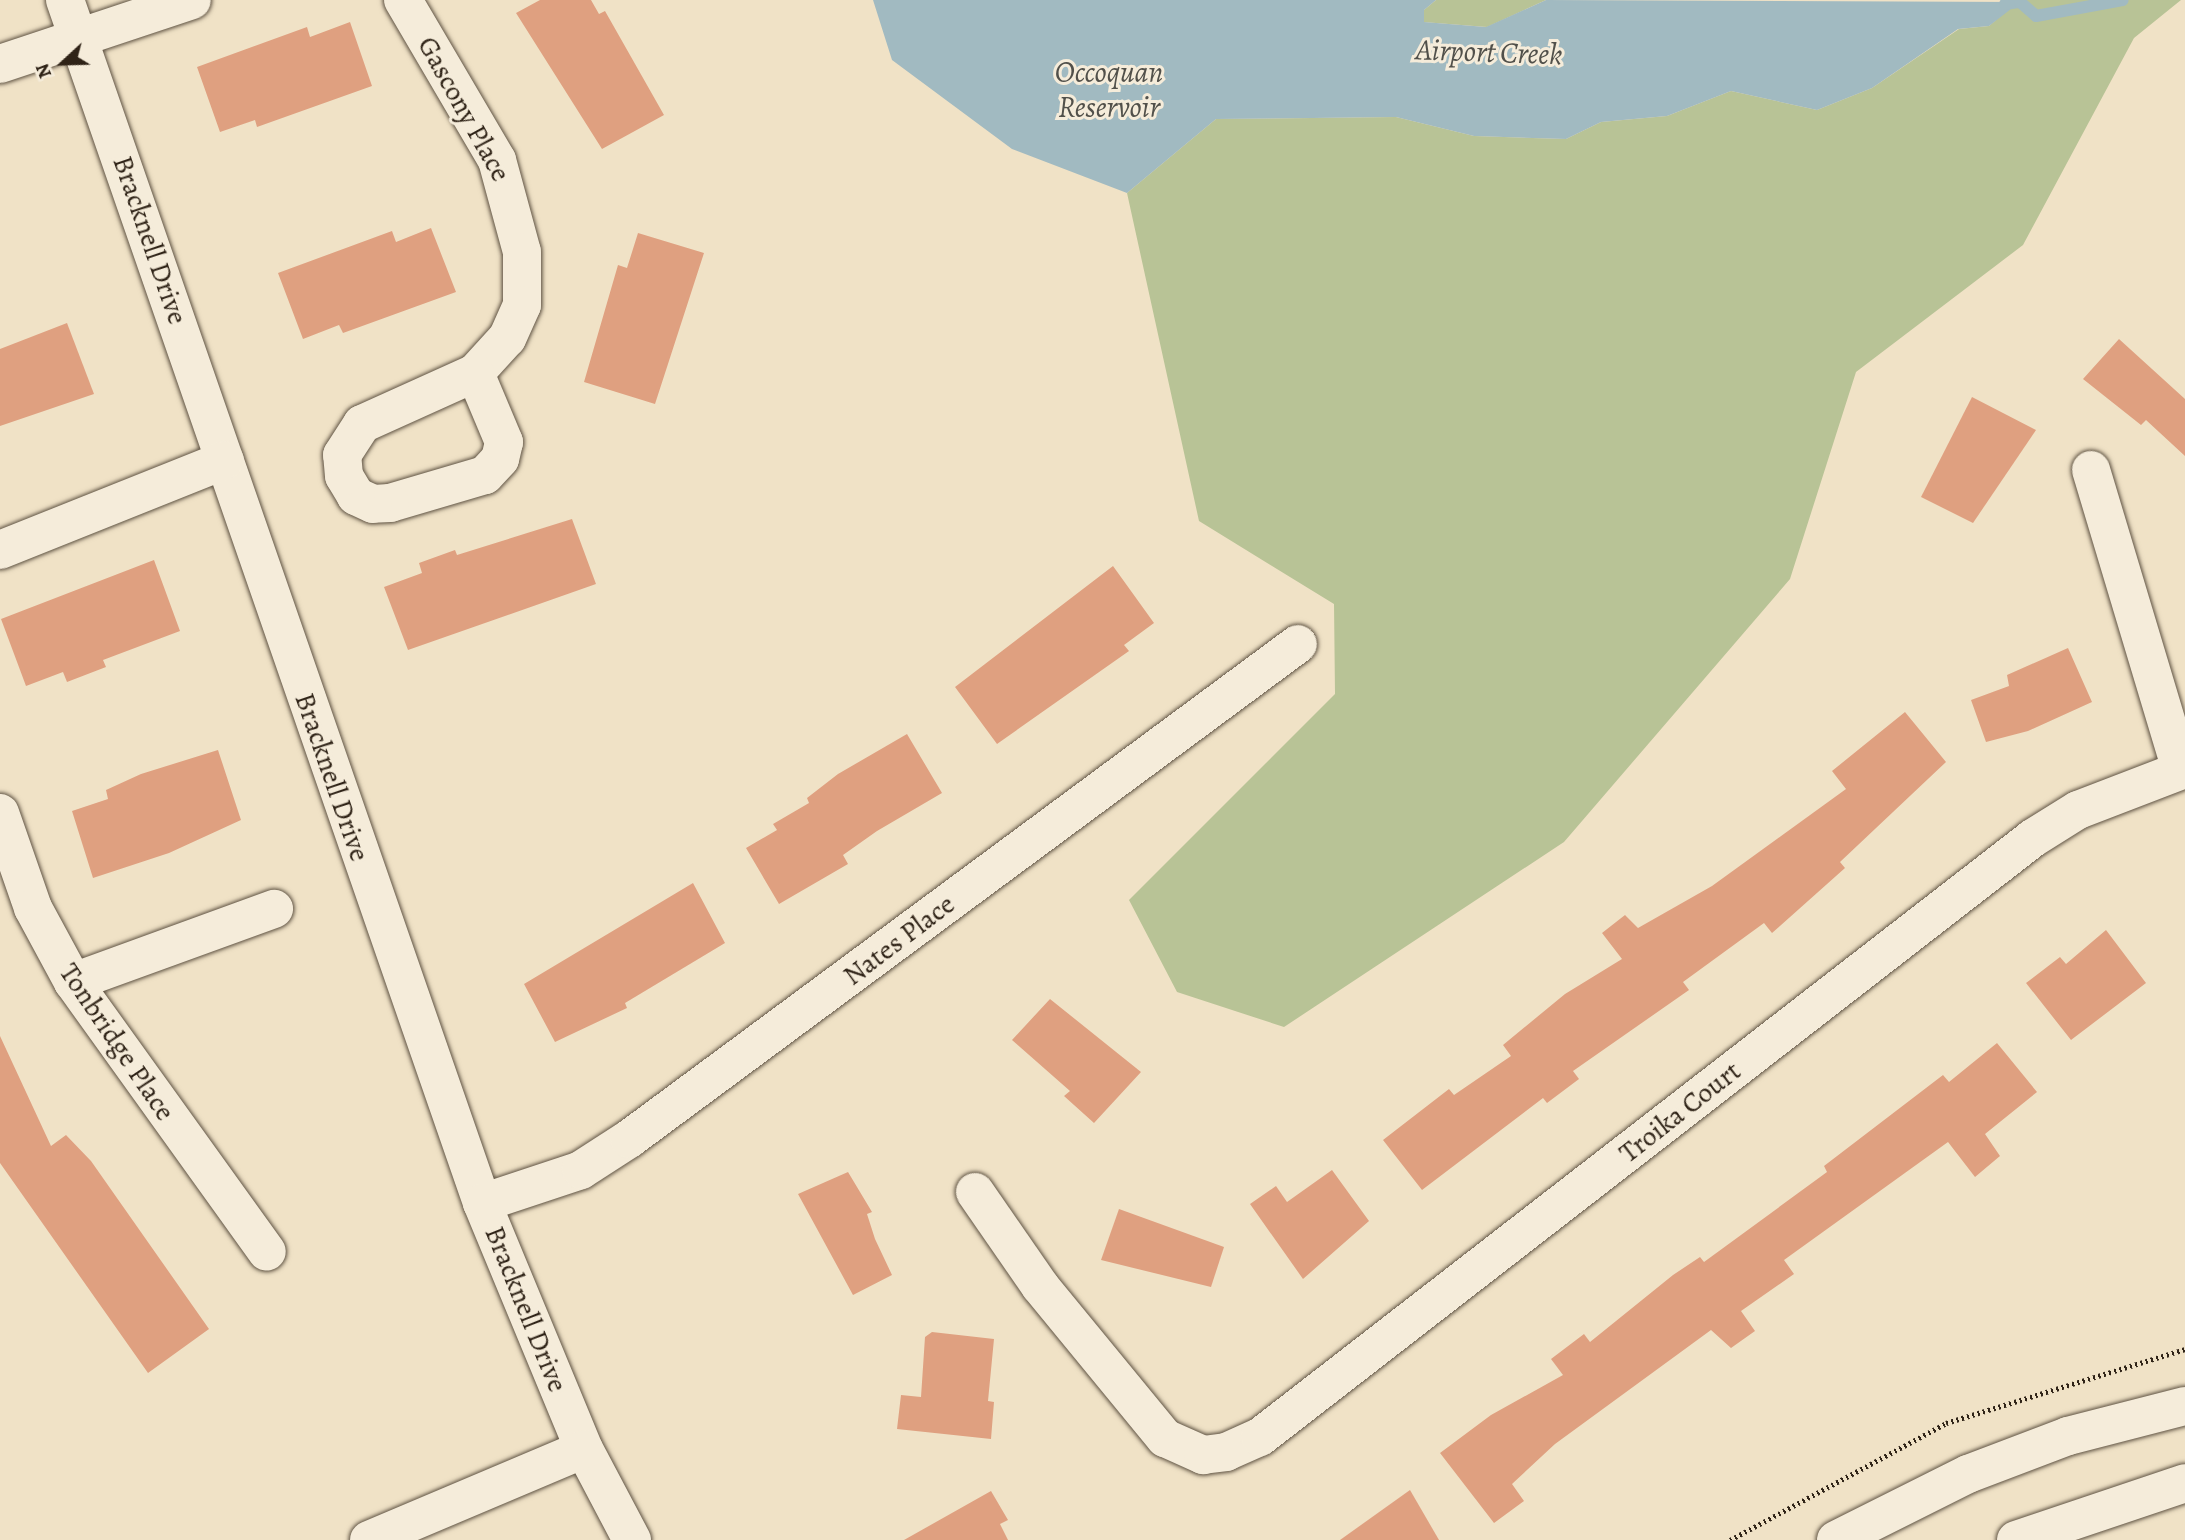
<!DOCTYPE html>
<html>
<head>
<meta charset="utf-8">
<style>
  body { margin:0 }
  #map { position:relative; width:2185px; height:1540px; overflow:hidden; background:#f0e2c6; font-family:Alegreya,serif }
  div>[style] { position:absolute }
  .green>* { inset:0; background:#b8c396 }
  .water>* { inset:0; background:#a1bac1 }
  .stream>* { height:12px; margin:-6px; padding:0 6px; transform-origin:6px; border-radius:6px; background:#a1bac1 }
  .building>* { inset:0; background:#dfa080 }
  .path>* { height:4.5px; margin-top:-2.25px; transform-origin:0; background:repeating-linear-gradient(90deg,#2f2317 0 2px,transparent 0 5.5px) }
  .roads { filter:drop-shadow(0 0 2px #5f5343) drop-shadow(0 0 2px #5f5343) }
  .minor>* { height:38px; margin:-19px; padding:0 19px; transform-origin:19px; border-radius:19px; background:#f5ecda }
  span { translate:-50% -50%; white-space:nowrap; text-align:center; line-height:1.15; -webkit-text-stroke:6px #f5ecda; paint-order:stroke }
  .street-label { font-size:28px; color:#2f2317 }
  .water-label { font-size:30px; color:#51504a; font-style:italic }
  .north { position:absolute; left:28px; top:28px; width:70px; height:70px; -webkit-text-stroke:5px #f5ecda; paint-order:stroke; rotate:248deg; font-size:19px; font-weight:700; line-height:28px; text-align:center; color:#2f2317 }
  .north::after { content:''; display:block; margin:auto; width:24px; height:32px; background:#2f2317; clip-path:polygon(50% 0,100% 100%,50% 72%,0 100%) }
</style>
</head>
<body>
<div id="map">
  <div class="green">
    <i style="clip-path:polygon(1436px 0,1546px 0,1487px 27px,1423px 22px,1424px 10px)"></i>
    <i style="clip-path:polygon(2019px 0,2181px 0,2134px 38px,2023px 245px,1856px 372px,1790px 579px,1564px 842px,1284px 1027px,1177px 992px,1129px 900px,1335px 694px,1334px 604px,1199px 521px,1127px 193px,1216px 119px,1396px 117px,1474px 136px,1566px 139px,1601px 122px,1667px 116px,1731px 91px,1817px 110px,1872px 88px,1959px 29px,1989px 26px)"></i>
  </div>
  <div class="water">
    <i style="clip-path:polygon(873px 0,1436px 0,1424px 10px,1424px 22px,1486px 27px,1546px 0,2020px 2px,1989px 26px,1958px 29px,1872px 88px,1817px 110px,1731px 91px,1667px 116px,1601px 122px,1566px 139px,1474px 136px,1396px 117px,1216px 119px,1127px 193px,1012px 149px,892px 60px)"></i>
  </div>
  <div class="stream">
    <i style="left:2005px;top:4px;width:15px;rotate:-8deg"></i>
    <i style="left:2020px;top:2px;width:21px;rotate:41deg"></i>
    <i style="left:2036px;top:16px;width:88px;rotate:-10.4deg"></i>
  </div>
  <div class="building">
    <i style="clip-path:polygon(540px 0,591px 0,599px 14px,605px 11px,664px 115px,602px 149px,516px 13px)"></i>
    <i style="clip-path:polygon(350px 22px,372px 86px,257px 127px,255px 120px,220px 132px,197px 67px,307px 27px,310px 37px)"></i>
    <i style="clip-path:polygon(431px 228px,456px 292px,343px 333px,339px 325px,303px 339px,278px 273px,392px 231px,396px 242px)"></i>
    <i style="clip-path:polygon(638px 233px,704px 253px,655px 404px,584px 382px,618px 265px,627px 268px)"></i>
    <i style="clip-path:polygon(67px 323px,94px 394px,0 426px,0 349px)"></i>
    <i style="clip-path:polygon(2119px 339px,2185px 399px,2185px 456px,2146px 420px,2141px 425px,2083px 379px)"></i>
    <i style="clip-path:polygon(1972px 397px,2036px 430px,1973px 523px,1921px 497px)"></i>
    <i style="clip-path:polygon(572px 519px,596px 584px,408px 650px,384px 587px,422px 573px,419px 563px,455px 550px,457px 555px)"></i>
    <i style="clip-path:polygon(154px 560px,180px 631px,103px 660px,106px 667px,67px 682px,63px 672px,26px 686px,1px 619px)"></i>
    <i style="clip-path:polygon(1113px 566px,1154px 623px,1124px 645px,1129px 651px,997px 744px,955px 687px)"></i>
    <i style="clip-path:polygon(2068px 648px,2092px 702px,2028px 731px,1986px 742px,1971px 700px,2009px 686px,2007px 675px)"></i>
    <i style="clip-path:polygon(1905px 712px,1946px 762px,1840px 862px,1845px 868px,1772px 933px,1764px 923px,1683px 982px,1689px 990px,1573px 1071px,1579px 1079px,1547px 1103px,1543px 1098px,1422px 1190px,1383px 1140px,1449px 1089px,1454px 1095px,1511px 1056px,1503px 1045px,1565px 994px,1622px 959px,1602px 933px,1625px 915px,1638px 928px,1712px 886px,1846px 789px,1832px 771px)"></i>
    <i style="clip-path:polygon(907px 734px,942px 793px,877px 831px,843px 855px,848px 864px,779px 904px,746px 848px,777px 830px,773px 824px,809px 803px,807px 798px,838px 774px)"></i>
    <i style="clip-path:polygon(218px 750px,241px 820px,169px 853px,93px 878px,72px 811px,108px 799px,106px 790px,141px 774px)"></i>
    <i style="clip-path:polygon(693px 883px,725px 943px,625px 1003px,627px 1008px,555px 1042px,524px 984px)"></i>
    <i style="clip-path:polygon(2106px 930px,2146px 983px,2071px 1040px,2026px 983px,2060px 957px,2066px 964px)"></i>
    <i style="clip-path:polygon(1050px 999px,1141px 1072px,1094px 1123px,1064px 1096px,1070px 1091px,1012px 1040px)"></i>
    <i style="clip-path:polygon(0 1036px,51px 1146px,66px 1135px,91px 1161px,209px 1329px,148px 1373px,0 1163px)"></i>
    <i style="clip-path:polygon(1997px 1043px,2037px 1092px,1985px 1134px,2000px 1156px,1975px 1177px,1948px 1142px,1784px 1260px,1794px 1274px,1741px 1311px,1755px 1331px,1731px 1348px,1711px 1330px,1555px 1444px,1512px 1484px,1524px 1501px,1494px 1523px,1440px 1453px,1491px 1415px,1563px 1375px,1551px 1359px,1584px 1334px,1590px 1342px,1673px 1275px,1700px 1257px,1704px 1262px,1827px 1172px,1824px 1166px,1943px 1075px,1949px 1082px)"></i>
    <i style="clip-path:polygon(1332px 1170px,1369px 1221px,1303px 1279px,1250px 1204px,1276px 1186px,1287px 1202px)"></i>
    <i style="clip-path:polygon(848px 1172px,872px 1212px,867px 1214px,875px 1239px,892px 1275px,853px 1295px,798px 1194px)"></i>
    <i style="clip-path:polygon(1119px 1209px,1224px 1247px,1211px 1287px,1101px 1260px)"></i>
    <i style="clip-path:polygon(932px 1332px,994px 1339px,988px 1401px,994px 1402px,991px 1439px,897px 1429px,901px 1395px,921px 1397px,925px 1337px)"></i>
    <i style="clip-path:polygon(1410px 1490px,1439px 1540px,1340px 1540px)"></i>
    <i style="clip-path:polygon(991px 1491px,1008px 1520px,1000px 1524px,1008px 1540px,904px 1540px)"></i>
  </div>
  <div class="path">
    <i style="left:1730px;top:1540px;width:246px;rotate:-28.4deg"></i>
    <i style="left:1946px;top:1423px;width:250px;rotate:-17.2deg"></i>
  </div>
  <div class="roads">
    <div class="minor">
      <i style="left:65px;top:0;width:1273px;rotate:70.88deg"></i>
      <i style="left:482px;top:1203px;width:266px;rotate:67.5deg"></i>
      <i style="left:584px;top:1449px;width:103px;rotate:62.2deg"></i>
      <i style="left:403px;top:0;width:186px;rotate:59.6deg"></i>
      <i style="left:497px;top:160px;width:95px;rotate:74.8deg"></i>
      <i style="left:522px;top:252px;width:53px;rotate:90deg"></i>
      <i style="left:522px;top:305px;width:36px;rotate:114deg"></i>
      <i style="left:507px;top:338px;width:47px;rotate:132.4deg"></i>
      <i style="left:0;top:64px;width:202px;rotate:-18.4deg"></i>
      <i style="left:475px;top:373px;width:75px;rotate:67.2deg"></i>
      <i style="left:504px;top:442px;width:17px;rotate:103deg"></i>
      <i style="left:500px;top:459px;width:22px;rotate:133deg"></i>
      <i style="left:485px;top:475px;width:99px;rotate:163.6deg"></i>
      <i style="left:390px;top:503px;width:17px;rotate:177deg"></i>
      <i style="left:373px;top:504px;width:19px;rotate:-155deg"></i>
      <i style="left:356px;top:496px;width:23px;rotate:-121deg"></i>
      <i style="left:344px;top:476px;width:21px;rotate:-95deg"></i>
      <i style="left:342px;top:455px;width:37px;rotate:-57deg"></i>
      <i style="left:362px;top:424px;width:124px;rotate:-24.3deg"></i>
      <i style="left:2091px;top:470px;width:313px;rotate:73.3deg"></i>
      <i style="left:0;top:550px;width:242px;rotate:-21.8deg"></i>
      <i style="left:0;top:813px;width:101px;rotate:70.8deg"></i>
      <i style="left:33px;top:908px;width:84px;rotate:61.6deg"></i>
      <i style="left:73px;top:982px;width:332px;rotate:54.3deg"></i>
      <i style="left:73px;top:982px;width:214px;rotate:-20deg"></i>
      <i style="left:975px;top:1192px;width:114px;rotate:55.3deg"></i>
      <i style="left:1040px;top:1286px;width:197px;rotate:50.6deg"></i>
      <i style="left:1165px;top:1438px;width:42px;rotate:24.1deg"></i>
      <i style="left:1203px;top:1455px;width:23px;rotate:-7deg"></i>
      <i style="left:1226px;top:1452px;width:37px;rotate:-24deg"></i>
      <i style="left:1260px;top:1437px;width:978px;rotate:-37.77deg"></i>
      <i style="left:2033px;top:838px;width:53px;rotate:-31.9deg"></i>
      <i style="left:2078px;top:810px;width:115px;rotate:-21deg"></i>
      <i style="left:482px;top:1203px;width:104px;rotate:-18.4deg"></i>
      <i style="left:581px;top:1170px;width:57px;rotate:-32.9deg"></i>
      <i style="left:629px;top:1139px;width:832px;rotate:-36.5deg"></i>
      <i style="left:369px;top:1540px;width:233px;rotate:-22.9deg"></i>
      <i style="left:1836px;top:1540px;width:148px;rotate:-26.6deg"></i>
      <i style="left:1968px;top:1474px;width:107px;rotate:-20.8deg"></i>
      <i style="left:2068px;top:1436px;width:121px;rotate:-14.4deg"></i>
      <i style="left:2016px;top:1540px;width:178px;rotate:-18.6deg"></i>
    </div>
  </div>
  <div class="street-label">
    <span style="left:464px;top:109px;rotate:61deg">Gascony Place</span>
    <span style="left:150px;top:240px;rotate:71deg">Bracknell Drive</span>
    <span style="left:332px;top:777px;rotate:71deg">Bracknell Drive</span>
    <span style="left:899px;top:940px;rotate:-37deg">Nates Place</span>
    <span style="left:117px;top:1042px;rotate:56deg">Tonbridge Place</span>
    <span style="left:1680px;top:1112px;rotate:-38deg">Troika Court</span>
    <span style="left:526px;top:1309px;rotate:68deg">Bracknell Drive</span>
  </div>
  <div class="water-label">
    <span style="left:1489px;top:52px;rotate:2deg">Airport Creek</span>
    <span style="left:1109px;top:89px">Occoquan<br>Reservoir</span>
  </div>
  <div class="north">N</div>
</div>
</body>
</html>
